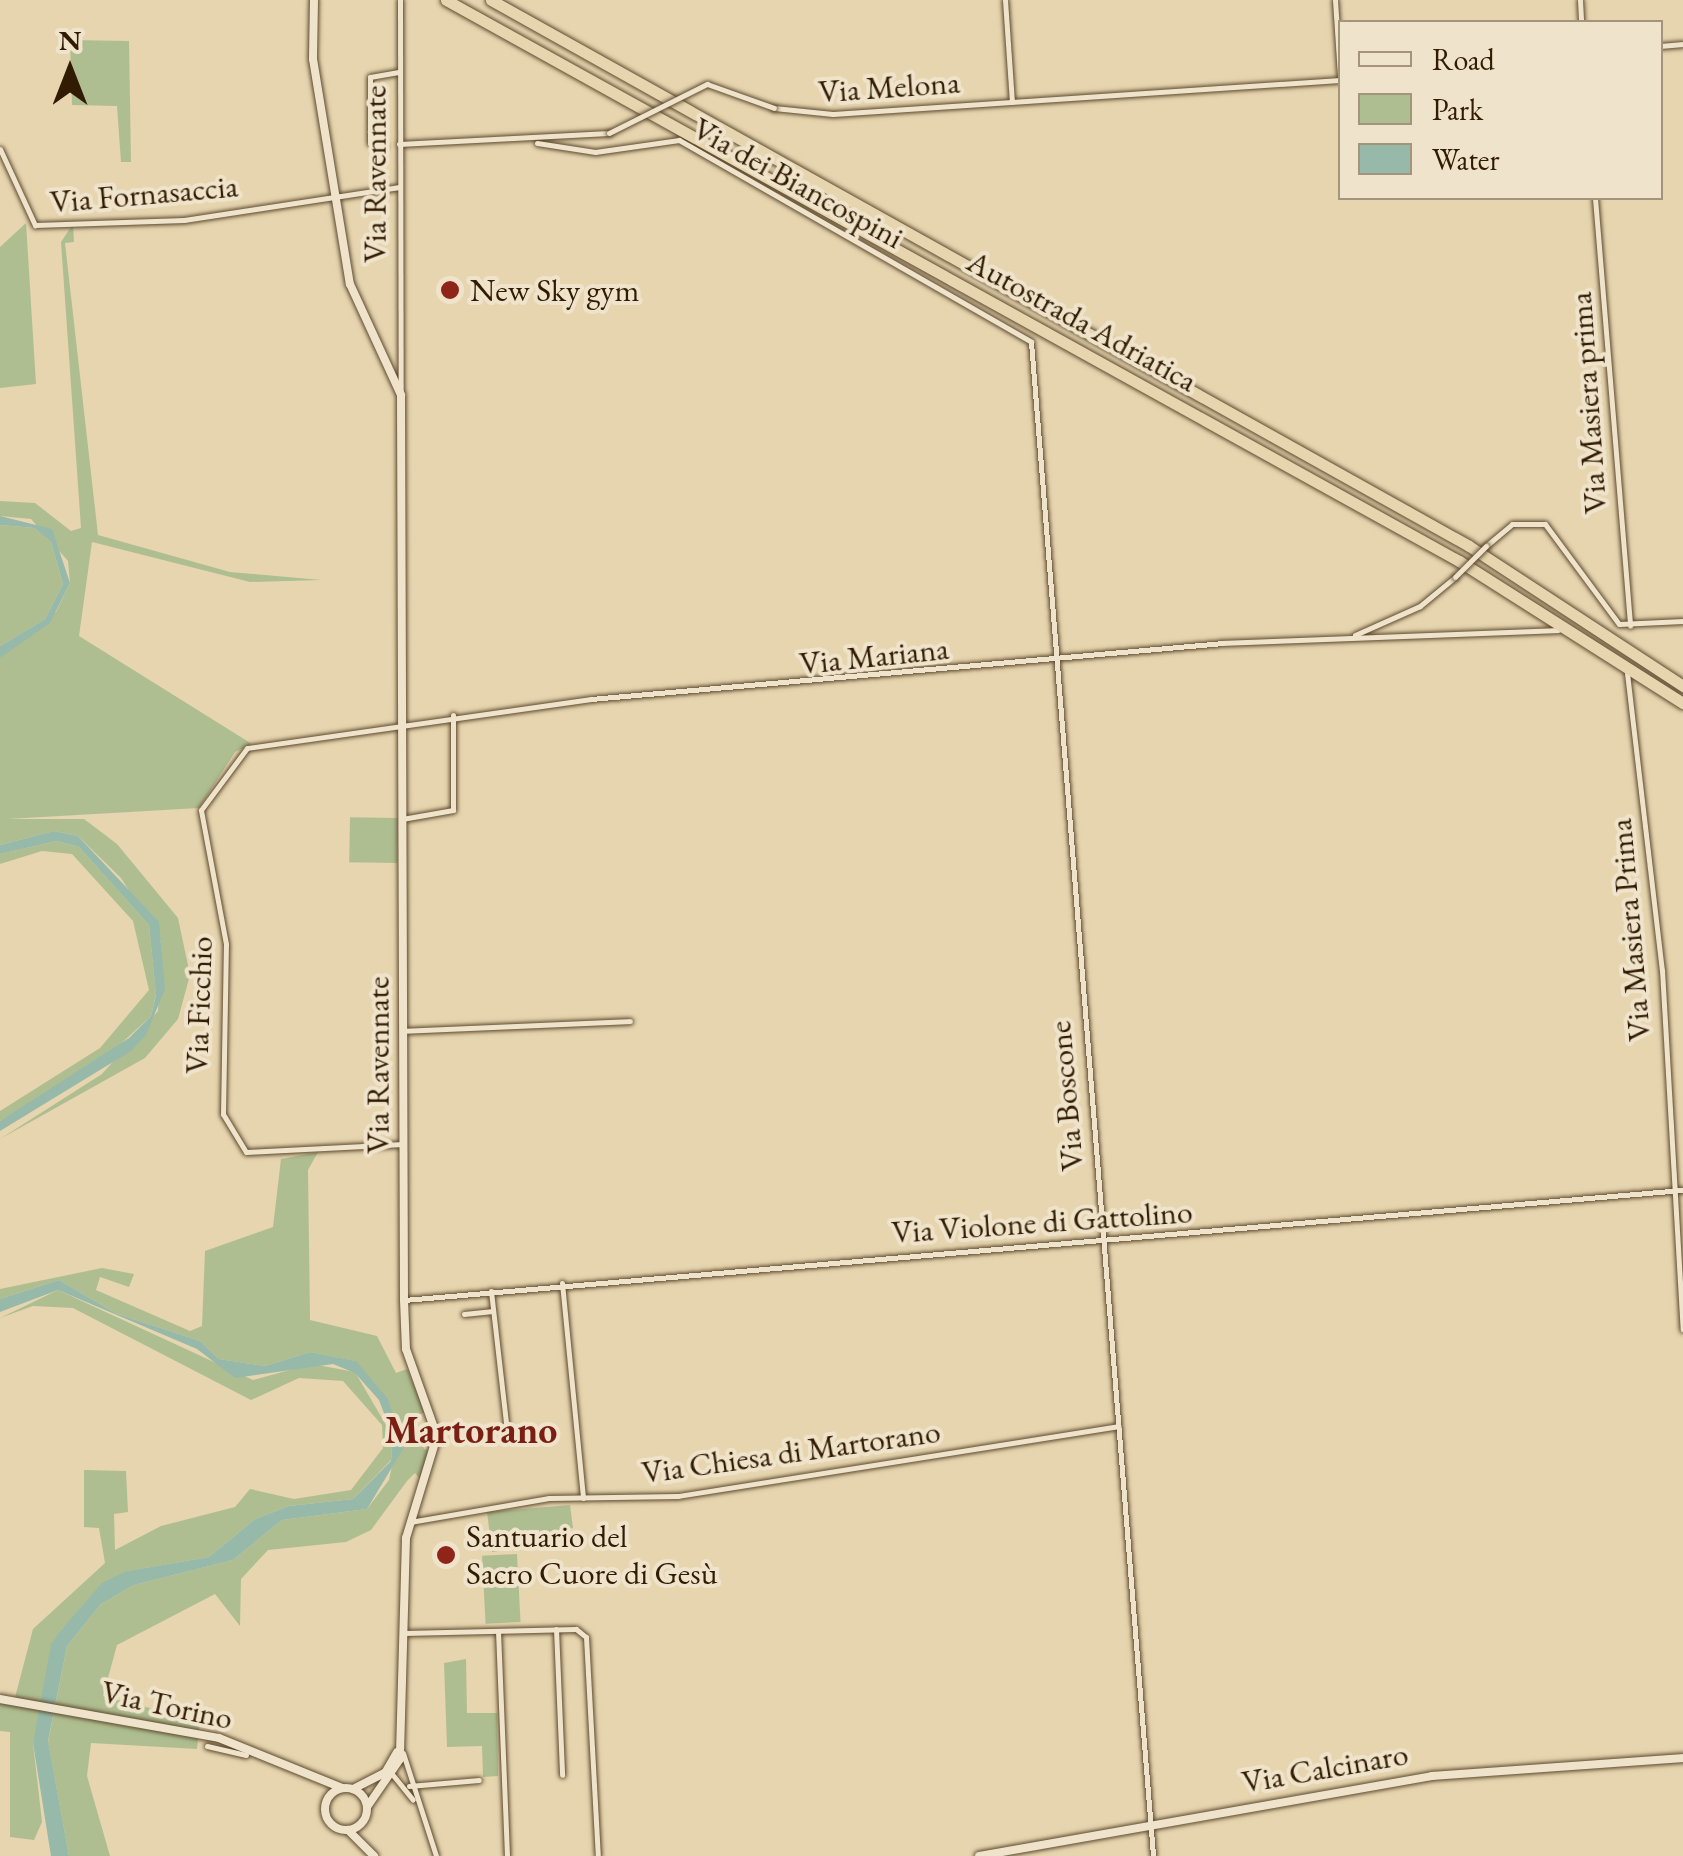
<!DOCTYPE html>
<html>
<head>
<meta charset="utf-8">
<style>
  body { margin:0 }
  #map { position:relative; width:1683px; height:1856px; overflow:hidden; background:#e6d5af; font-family:"EB Garamond",serif }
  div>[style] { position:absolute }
  .green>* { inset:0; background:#afbe90; transform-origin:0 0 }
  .water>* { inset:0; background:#96b9a9 }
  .roads { filter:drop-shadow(0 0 2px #5e4a2e) drop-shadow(0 0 2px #5e4a2e) }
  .minor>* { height:5px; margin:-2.5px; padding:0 2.5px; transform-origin:2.5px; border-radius:2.5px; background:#efe4cb }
  .secondary>* { height:8px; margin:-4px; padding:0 4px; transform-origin:4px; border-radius:4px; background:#efe4cb }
  .secondary>.ring { margin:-4px; padding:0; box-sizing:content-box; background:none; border:8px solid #efe4cb; border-radius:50% }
  .motorway>* { height:11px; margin:-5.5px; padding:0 5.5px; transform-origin:5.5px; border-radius:5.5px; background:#e6d5af }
  .bridges { filter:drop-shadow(0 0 2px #5e4a2e) drop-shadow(0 0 2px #5e4a2e) }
  .minor-bridge>* { height:5px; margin:-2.5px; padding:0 2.5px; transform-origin:2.5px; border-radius:2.5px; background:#efe4cb }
  .dots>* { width:28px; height:28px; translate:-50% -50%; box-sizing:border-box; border:5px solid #efe4cb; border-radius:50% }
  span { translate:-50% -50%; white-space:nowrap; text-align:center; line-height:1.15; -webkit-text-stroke:8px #efe4cb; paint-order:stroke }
  .street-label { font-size:32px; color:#311c03 }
  .poi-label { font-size:32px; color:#311c03 }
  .left { translate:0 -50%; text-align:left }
  .quarter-label { font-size:38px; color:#7a1f14; font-weight:700 }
  .legend { position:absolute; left:1338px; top:20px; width:325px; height:180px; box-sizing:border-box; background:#efe4cb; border:2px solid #a3947b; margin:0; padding:12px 18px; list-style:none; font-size:30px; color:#311c03 }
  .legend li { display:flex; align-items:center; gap:20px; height:50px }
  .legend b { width:50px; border:2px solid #a3947b }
  .north { position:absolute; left:20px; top:20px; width:100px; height:100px; -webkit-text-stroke:8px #efe4cb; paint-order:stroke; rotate:0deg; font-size:28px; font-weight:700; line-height:40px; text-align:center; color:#311c03 }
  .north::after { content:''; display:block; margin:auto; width:35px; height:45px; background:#311c03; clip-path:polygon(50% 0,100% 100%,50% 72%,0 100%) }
</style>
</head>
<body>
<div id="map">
  <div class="green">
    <i style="clip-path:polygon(70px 40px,129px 41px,131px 162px,121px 162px,117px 106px,72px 105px)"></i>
    <i style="clip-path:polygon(26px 223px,36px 384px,0 388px,0 247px)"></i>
    <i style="clip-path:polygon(73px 224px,74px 242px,65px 243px,98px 535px,230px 572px,321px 580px,250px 582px,92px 542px,79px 636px,252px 744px,235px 752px,199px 808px,8px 819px,84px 819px,117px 844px,178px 918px,190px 975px,178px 1019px,145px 1058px,0 1139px,102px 1074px,158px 1011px,161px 941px,121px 878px,78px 836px,54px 831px,0 845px,0 658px,56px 612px,70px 583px,68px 561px,31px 519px,0 516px,0 501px,35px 503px,71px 531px,81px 528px,61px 242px)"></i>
    <i style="clip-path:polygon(0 525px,34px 528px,51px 542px,63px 584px,45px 619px,0 646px)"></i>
    <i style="left:398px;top:818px;width:45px;height:48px;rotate:91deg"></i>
    <i style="clip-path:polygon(57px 841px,79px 847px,149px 925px,156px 994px,151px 1016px,101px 1062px,0 1121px,0 1111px,100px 1048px,149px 990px,133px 921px,72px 854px,42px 851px,0 864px,0 854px)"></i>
    <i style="clip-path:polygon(318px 1152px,308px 1170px,310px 1320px,377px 1336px,396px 1373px,407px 1369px,425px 1412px,416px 1416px,424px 1449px,433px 1452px,421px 1480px,415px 1473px,407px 1481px,371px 1530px,346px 1542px,268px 1550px,241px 1579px,240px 1626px,215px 1594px,117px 1645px,103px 1696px,200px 1721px,197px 1749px,91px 1743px,87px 1776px,110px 1856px,69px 1856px,48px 1742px,67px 1646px,101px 1604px,134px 1585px,233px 1560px,282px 1520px,367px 1509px,389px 1480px,400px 1428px,355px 1361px,310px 1352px,265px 1366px,219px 1359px,200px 1341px,115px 1313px,59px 1280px,0 1299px,0 1289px,102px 1268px,134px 1274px,129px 1287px,100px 1277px,96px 1290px,190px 1331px,202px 1326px,205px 1251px,273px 1227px,281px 1159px)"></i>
    <i style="clip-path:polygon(58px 1290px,253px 1380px,312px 1364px,355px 1372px,393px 1437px,391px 1460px,353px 1499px,289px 1506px,255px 1519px,209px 1557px,128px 1571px,62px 1629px,33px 1743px,42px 1822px,34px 1840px,10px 1837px,10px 1732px,0 1731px,0 1703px,13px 1705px,33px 1629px,105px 1563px,99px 1528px,84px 1527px,84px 1470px,126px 1471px,128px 1512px,114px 1514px,115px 1550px,161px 1526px,235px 1507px,250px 1489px,294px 1499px,351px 1490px,383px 1448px,382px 1425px,343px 1381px,299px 1378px,251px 1400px,73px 1308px,33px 1306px,0 1318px)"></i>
    <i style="clip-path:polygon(570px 1505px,573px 1528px,550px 1532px,552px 1543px,492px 1552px,487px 1512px)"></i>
    <i style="left:517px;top:1554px;width:68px;height:35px;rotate:87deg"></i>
    <i style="clip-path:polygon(466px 1659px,467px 1713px,497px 1713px,498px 1776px,483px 1777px,482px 1746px,447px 1747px,444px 1663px)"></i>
  </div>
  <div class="water">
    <i style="clip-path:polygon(0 516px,52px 529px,70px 583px,50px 623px,0 658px,0 646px,45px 619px,63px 584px,51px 542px,34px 528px,0 525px)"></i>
    <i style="clip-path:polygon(54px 831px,78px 836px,159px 922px,165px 989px,146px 1035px,131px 1051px,0 1131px,0 1121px,129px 1038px,151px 1016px,156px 995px,149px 925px,79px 847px,57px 841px,0 854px,0 845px)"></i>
    <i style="clip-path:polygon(59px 1280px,115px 1313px,200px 1341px,219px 1359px,265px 1366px,310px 1352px,356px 1361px,388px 1399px,403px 1449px,367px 1509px,282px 1520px,233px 1560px,134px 1585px,101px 1604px,67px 1646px,48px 1741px,69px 1856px,51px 1856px,33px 1743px,51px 1644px,62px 1629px,102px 1583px,127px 1571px,209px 1557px,255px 1519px,289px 1506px,353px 1499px,391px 1461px,393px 1437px,379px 1400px,355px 1373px,333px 1364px,235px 1378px,197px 1349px,58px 1290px,0 1312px,0 1299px)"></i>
  </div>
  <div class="roads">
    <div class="minor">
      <i style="left:400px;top:0;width:392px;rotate:89.9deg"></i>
      <i style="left:1005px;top:0;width:102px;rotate:86.1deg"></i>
      <i style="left:1335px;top:0;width:76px;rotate:86.2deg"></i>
      <i style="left:1580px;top:0;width:22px;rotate:87deg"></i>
      <i style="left:1660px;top:46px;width:23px;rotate:-5deg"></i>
      <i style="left:774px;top:108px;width:59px;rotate:5.8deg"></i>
      <i style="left:833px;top:114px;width:508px;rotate:-3.84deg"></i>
      <i style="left:370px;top:126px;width:24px;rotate:55deg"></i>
      <i style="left:384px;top:146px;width:14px;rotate:-168deg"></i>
      <i style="left:370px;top:143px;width:66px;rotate:-90deg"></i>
      <i style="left:370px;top:77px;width:29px;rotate:-10deg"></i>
      <i style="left:537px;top:143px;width:59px;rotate:8.8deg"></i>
      <i style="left:595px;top:152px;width:85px;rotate:-8.1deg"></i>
      <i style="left:679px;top:140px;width:406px;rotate:29.8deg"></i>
      <i style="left:1031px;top:342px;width:1519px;rotate:85.39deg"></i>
      <i style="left:399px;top:144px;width:210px;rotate:-3deg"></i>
      <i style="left:0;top:149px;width:84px;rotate:65.3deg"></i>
      <i style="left:35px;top:225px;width:149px;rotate:-1.9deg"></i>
      <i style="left:184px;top:220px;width:218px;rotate:-8.7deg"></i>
      <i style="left:1595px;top:198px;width:429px;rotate:85.3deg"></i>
      <i style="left:1486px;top:546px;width:34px;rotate:-40deg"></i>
      <i style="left:1512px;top:524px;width:33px"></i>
      <i style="left:1545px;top:524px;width:124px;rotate:53.5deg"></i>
      <i style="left:1619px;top:624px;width:64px;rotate:-2.7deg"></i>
      <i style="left:1355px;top:635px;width:71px;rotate:-24deg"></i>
      <i style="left:1420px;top:606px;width:45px;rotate:-39.6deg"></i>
      <i style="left:1627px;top:673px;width:299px;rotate:83.3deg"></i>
      <i style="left:1662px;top:970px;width:360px;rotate:86.7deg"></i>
      <i style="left:402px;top:819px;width:52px;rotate:-10deg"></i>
      <i style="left:453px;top:810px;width:95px;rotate:-90deg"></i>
      <i style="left:402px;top:1031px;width:228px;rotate:-2.5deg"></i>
      <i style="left:403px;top:1144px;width:157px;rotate:177.1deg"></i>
      <i style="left:246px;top:1152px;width:44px;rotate:-121.2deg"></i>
      <i style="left:223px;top:1114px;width:170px;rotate:-89deg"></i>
      <i style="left:226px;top:944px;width:136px;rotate:-100.6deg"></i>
      <i style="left:201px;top:810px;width:77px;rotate:-53.4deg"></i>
      <i style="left:247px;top:748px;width:347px;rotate:-8.1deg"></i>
      <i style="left:591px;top:699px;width:634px;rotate:-5.06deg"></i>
      <i style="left:1223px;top:643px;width:335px;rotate:-2.2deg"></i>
      <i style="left:562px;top:1283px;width:216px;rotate:84.4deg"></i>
      <i style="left:491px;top:1291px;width:142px;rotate:83.5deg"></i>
      <i style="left:404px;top:1300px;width:1284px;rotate:-4.92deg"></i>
      <i style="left:464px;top:1314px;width:29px;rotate:-6deg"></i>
      <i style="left:410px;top:1522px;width:141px;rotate:-9.8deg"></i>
      <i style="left:549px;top:1498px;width:129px;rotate:-0.9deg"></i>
      <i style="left:678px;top:1496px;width:446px;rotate:-9deg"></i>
      <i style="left:556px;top:1629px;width:146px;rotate:87.6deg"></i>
      <i style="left:498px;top:1631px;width:225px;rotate:87.7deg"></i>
      <i style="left:404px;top:1633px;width:172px;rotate:-1.3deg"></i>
      <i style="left:576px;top:1629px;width:13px;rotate:39deg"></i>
      <i style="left:586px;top:1637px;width:219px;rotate:86.9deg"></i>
      <i style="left:207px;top:1746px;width:40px;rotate:13deg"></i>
      <i style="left:403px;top:1753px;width:108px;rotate:72.2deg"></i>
      <i style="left:392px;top:1774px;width:33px;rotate:51deg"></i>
      <i style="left:409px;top:1786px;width:70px;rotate:-4.9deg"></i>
    </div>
    <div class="secondary">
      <i style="left:314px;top:0;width:59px;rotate:91deg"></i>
      <i style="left:313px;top:59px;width:228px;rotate:80.7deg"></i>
      <i style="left:350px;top:284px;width:122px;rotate:65.3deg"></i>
      <i style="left:401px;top:395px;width:905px;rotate:89.81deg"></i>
      <i style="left:404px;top:1300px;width:49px;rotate:87.7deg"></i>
      <i style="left:406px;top:1349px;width:92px;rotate:70.4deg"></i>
      <i style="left:437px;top:1436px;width:107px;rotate:106.9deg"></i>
      <i style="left:406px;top:1538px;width:221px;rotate:91.6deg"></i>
      <i style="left:400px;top:1759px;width:58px;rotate:124.5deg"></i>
      <i style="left:0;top:1699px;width:222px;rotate:10.1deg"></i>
      <i style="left:219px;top:1738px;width:133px;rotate:22.1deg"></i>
      <i class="ring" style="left:325px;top:1788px;width:34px;height:34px"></i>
      <i style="left:353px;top:1789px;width:36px;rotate:-27deg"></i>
      <i style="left:385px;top:1773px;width:24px;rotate:-60deg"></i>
      <i style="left:348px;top:1830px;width:37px;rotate:45deg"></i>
      <i style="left:979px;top:1856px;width:460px;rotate:-10deg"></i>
      <i style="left:1432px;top:1776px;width:252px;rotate:-4.1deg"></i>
    </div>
    <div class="motorway">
      <i style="left:446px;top:0;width:1158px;rotate:28.98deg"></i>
      <i style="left:1459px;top:561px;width:265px;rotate:32.4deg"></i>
      <i style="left:491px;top:0;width:1120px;rotate:29.17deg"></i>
      <i style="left:1469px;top:546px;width:256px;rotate:33.2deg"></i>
    </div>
  </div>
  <div class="bridges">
    <div class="minor-bridge">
      <i style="left:609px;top:133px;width:110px;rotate:-26.6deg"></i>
      <i style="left:707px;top:84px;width:71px;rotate:19.7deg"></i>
      <i style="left:1455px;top:577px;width:44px;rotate:-45deg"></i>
    </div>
  </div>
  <div class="dots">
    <i style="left:450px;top:290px;background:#8f2418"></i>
    <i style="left:446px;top:1555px;background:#8f2418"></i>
  </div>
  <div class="street-label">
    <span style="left:889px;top:87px;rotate:-4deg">Via Melona</span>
    <span style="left:375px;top:174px;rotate:-90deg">Via Ravennate</span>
    <span style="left:798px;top:183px;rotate:29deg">Via dei Biancospini</span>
    <span style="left:144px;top:194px;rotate:-5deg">Via Fornasaccia</span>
    <span style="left:1082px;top:321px;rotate:29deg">Autostrada Adriatica</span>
    <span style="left:1588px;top:403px;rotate:-94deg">Via Masiera prima</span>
    <span style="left:874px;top:656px;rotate:-6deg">Via Mariana</span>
    <span style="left:1630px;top:930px;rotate:-95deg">Via Masiera Prima</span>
    <span style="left:199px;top:1005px;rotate:-88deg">Via Ficchio</span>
    <span style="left:378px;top:1065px;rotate:-90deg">Via Ravennate</span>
    <span style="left:1066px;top:1096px;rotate:-95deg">Via Boscone</span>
    <span style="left:1042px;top:1222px;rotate:-4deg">Via Violone di Gattolino</span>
    <span style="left:791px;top:1452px;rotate:-8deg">Via Chiesa di Martorano</span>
    <span style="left:167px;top:1705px;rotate:12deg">Via Torino</span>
    <span style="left:1325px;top:1768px;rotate:-10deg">Via Calcinaro</span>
  </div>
  <div class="poi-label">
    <span class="left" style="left:470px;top:290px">New Sky gym</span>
    <span class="left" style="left:466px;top:1555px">Santuario del<br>Sacro Cuore di Gesù</span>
  </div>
  <div class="quarter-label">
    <span style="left:471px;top:1430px">Martorano</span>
  </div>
  <ul class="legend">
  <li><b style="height:12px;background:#efe4cb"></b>Road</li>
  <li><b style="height:28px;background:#afbe90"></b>Park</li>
  <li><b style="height:28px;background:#96b9a9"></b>Water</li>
  </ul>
  <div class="north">N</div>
</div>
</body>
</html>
